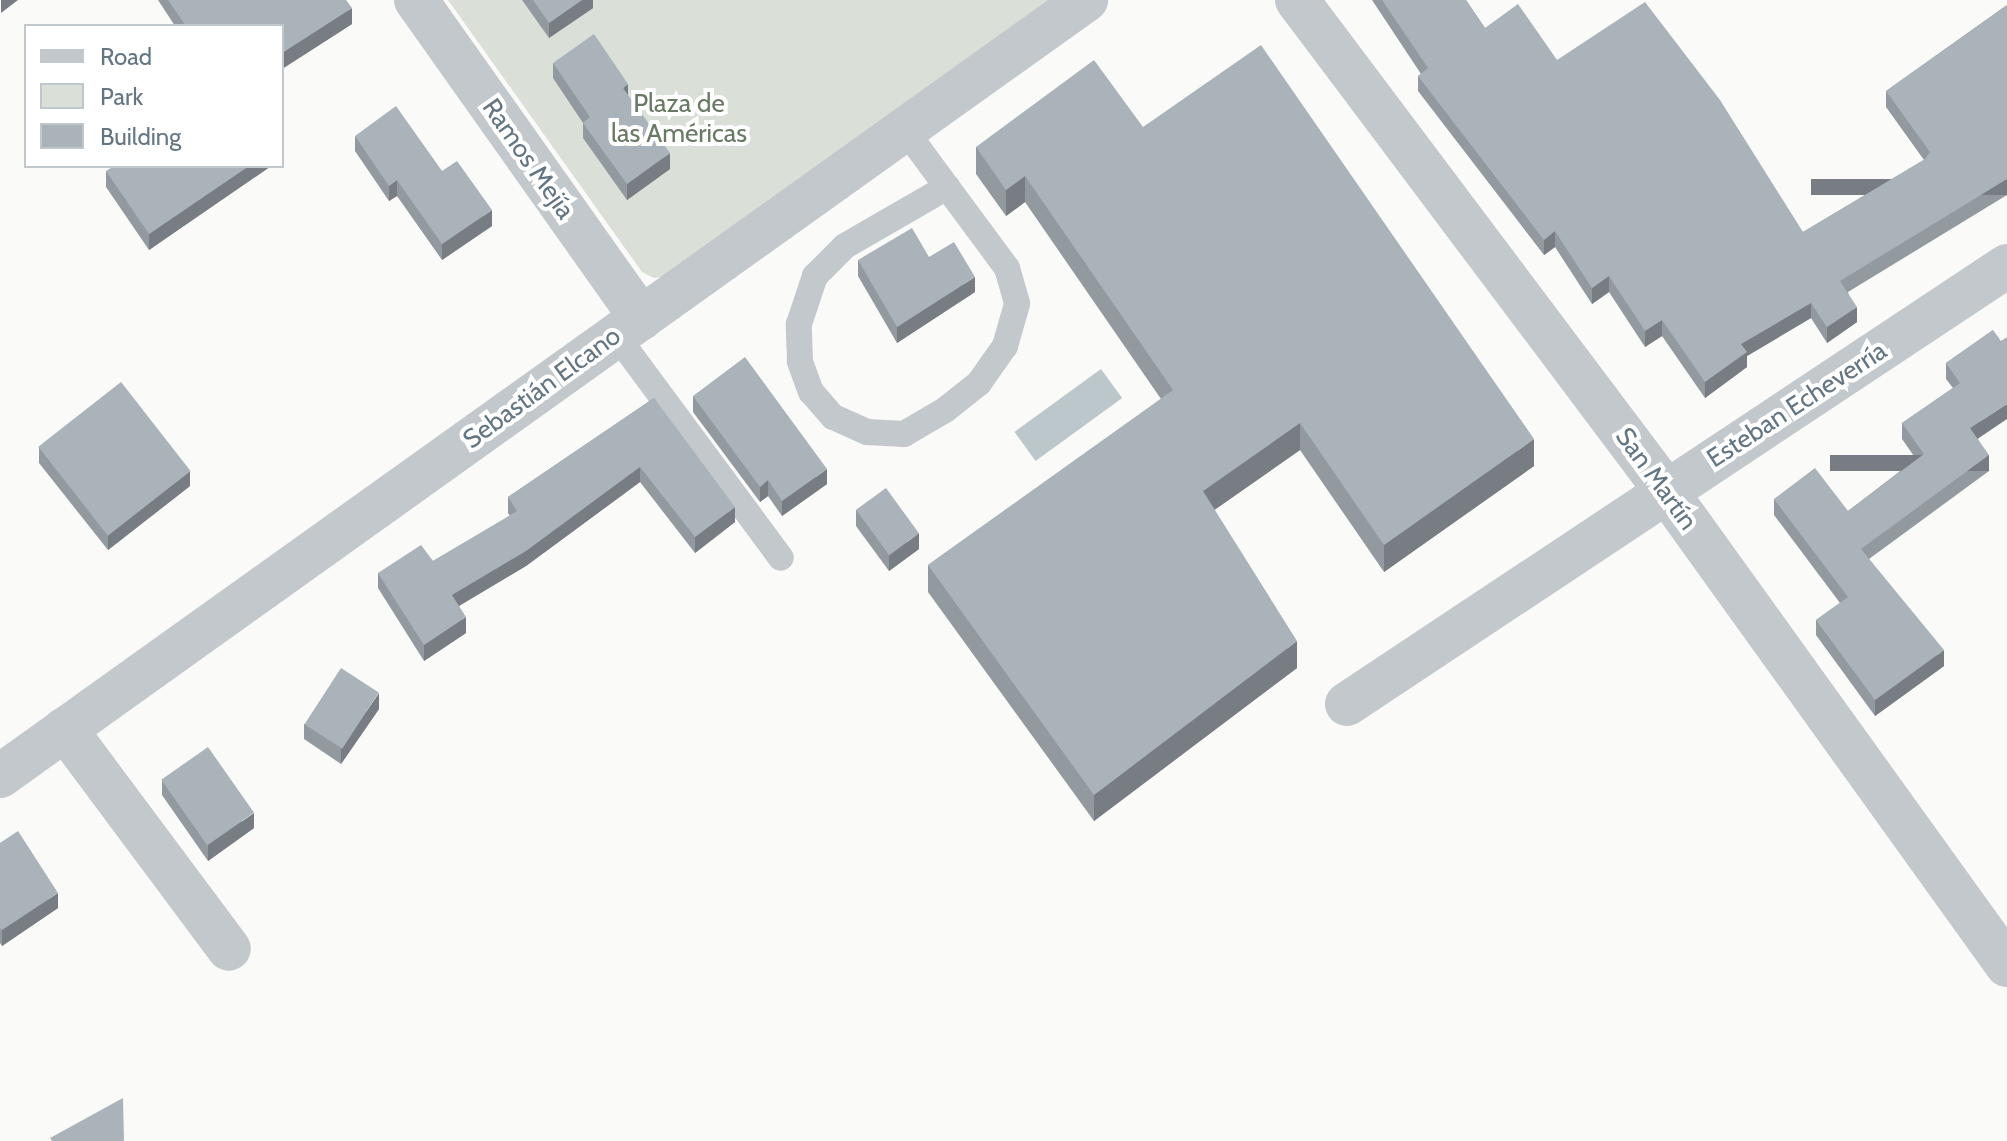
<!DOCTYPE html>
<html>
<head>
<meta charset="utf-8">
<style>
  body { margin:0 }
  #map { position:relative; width:2007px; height:1141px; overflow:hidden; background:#fafaf8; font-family:Cabin,sans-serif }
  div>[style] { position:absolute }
  .green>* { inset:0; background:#dadfd7 }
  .water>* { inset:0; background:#bbc7cb; transform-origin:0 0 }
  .service>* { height:26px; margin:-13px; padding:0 13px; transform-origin:13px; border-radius:13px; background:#c3c8cc }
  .minor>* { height:44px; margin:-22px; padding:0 22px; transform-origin:22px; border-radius:22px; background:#c3c8cc }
  .wall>* { inset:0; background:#929a9f }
  .shaded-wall>* { inset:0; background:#777d82; transform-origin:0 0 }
  .building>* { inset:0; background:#aab3b9; transform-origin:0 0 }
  span { translate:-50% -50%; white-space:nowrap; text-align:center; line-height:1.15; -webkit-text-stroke:8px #fff; paint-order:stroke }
  .park-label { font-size:26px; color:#687a64 }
  .street-label { font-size:26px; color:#657683 }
  .legend { position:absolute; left:24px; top:24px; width:260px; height:144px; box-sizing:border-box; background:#fff; border:2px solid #c1c8cd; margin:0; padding:10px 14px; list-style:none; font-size:24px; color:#657683 }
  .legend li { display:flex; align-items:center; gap:16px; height:40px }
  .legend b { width:40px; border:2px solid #c1c8cd }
</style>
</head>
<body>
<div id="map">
  <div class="green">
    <i style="clip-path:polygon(448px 0,1055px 0,668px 276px,654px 278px,642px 272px)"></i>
  </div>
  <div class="water">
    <i style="left:1101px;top:369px;width:36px;height:107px;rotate:54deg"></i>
  </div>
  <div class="service">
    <i style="left:905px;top:130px;width:71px;rotate:53.6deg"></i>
    <i style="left:947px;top:187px;width:101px;rotate:53.5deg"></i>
    <i style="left:1007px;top:268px;width:37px;rotate:74deg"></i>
    <i style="left:1017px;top:304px;width:44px;rotate:105.9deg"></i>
    <i style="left:1005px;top:346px;width:45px;rotate:125.1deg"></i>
    <i style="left:979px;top:383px;width:43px;rotate:141.5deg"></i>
    <i style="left:945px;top:410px;width:48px;rotate:149.7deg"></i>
    <i style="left:904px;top:434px;width:37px;rotate:-177deg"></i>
    <i style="left:867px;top:432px;width:37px;rotate:-156deg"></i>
    <i style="left:833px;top:417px;width:33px;rotate:-131deg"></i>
    <i style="left:811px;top:392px;width:33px;rotate:-110deg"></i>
    <i style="left:800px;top:361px;width:37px;rotate:-92deg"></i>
    <i style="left:799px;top:324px;width:51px;rotate:-71.6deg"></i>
    <i style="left:815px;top:276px;width:42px;rotate:-45deg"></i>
    <i style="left:845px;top:246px;width:118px;rotate:-30deg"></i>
    <i style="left:616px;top:335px;width:277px;rotate:53.5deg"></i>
  </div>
  <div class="minor">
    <i style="left:416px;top:0;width:390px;rotate:54.7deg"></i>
    <i style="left:1297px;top:0;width:614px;rotate:53.07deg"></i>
    <i style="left:1666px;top:491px;width:584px;rotate:54.27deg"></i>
    <i style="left:1347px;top:704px;width:792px;rotate:-33.57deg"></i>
    <i style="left:65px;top:729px;width:274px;rotate:53.3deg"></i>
    <i style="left:0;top:776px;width:1335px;rotate:-35.55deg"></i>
  </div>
  <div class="wall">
    <i style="clip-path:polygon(158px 0,346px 0,352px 24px,282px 69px,282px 26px,175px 26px)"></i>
    <i style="clip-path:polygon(522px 0,593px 0,593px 8px,549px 38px)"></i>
    <i style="clip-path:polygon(1372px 0,1466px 0,1485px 28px,1557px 60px,1803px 232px,1924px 160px,1886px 107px,1886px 91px,2007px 5px,2007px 195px,1848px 292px,1857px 322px,1827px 343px,1811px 318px,1747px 356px,1747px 367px,1705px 398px,1662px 336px,1645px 347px,1609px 292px,1592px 304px,1555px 247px,1544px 255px,1418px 91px,1418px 76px,1421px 74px)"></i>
    <i style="clip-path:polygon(553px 63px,628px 96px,670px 169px,627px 200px,583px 138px,583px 123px,553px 78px)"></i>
    <i style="clip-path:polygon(1143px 127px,1534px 466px,1384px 572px,1300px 450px,1214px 510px,1297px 668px,1094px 821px,928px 592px,928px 565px,1161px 399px,1025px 202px,1006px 216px,976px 174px,976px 147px)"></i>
    <i style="clip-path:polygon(355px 136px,442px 171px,492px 226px,442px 260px,397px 196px,389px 201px,355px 151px)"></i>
    <i style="clip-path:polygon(270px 166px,149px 250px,106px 187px,106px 171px)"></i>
    <i style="clip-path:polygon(929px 257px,975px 292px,897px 343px,858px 276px,858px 260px)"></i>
    <i style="clip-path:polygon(1993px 330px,1978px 439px,1989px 471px,1869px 559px,1944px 666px,1875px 716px,1816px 635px,1816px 620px,1840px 603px,1774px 515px,1774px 499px,1848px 511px,1916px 459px,1902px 439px,1902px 423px,1953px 388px,1946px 379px,1946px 363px)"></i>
    <i style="clip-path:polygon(693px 396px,827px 484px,782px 516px,768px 496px,760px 502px,693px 412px)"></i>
    <i style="clip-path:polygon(654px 398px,735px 522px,695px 553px,640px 482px,526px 566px,459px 606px,466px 633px,424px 661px,378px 588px,378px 573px,433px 561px,510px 516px,508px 513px,508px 497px)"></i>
    <i style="clip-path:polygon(39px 447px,190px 486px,108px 550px,39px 463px)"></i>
    <i style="clip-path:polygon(856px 510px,919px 549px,889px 571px,856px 526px)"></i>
    <i style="clip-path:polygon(379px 709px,341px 764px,304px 739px,304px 724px)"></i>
    <i style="clip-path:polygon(162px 780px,254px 828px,208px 861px,162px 795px)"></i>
    <i style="clip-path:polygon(0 843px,58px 908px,2px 946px,0 943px)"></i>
  </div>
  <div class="shaded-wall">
    <i style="clip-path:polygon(1px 0,18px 0,1px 13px)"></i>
    <i style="clip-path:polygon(582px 0,593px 0,593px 8px,549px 38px,549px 23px)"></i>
    <i style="clip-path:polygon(352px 8px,352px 24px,282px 69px,282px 53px)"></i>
    <i style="clip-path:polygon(628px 84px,628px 100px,623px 88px)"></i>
    <i style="clip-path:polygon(670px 153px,670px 169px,627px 200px,627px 184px)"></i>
    <i style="clip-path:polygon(249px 166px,270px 166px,270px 167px,149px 250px,149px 234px)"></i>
    <i style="clip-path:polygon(1025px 176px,1025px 202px,1006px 216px,1006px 190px)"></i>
    <i style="left:2007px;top:179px;width:16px;height:196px;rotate:90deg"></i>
    <i style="clip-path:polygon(397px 180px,397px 196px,389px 201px,389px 186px)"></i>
    <i style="clip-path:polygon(492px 210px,492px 226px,442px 260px,442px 244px)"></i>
    <i style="clip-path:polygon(1555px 231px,1555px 247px,1544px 255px,1544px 240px)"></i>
    <i style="clip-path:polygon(1609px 276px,1609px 292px,1592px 304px,1592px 288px)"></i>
    <i style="clip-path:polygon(975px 277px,975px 292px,897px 343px,897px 327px)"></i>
    <i style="clip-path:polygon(1811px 303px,1811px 318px,1747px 356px,1747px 367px,1705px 398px,1705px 382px,1741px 344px)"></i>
    <i style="clip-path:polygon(1857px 307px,1857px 322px,1827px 343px,1827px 327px)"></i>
    <i style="clip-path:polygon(1662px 320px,1662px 336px,1645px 347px,1645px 331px)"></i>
    <i style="clip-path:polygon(2007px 404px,2007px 419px,1970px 444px,1970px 428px)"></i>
    <i style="clip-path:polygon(1300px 423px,1300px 450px,1203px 518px,1203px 491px)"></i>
    <i style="clip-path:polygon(1534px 439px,1534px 466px,1384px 572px,1384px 545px)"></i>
    <i style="left:1989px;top:455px;width:16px;height:159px;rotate:90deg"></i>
    <i style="clip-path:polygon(640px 467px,640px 482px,526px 566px,452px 610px,452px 595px)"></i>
    <i style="clip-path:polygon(827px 469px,827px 484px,782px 516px,782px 501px)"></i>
    <i style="clip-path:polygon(190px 471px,190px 486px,108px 550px,108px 535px)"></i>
    <i style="clip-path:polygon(768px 480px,768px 496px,760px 502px,760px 487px)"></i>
    <i style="clip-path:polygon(735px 507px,735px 522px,695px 553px,695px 537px)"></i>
    <i style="clip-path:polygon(919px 533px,919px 549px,889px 571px,889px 556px)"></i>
    <i style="clip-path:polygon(466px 617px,466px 633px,424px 661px,424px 645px)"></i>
    <i style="clip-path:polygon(1297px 641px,1297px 668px,1094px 821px,1094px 795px)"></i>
    <i style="clip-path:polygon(1944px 650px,1944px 666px,1875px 716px,1875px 700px)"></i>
    <i style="clip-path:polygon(379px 693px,379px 709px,341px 764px,341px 749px)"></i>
    <i style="clip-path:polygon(254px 813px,254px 828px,208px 861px,208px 845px)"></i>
    <i style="clip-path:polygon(58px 893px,58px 908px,2px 946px,2px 930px)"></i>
  </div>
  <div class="building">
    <i style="clip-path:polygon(168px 0,346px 0,352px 8px,282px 53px,282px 26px,186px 26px)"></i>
    <i style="clip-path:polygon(533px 0,582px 0,549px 23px)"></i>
    <i style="clip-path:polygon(1382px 0,1466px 0,1485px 28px,1518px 4px,1557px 60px,1645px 2px,1720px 100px,1803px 232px,1925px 159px,1930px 152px,1886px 91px,2007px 5px,2007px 179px,1840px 281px,1857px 307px,1827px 327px,1811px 303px,1741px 344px,1747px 352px,1705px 382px,1662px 320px,1645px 331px,1609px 276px,1592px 288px,1555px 231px,1544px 240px,1418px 76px,1428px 68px)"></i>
    <i style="clip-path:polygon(594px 34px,628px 84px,623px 88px,670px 153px,627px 184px,583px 123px,590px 117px,553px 63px)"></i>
    <i style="clip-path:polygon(1261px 45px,1534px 439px,1384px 545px,1300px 423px,1203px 491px,1297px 641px,1094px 795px,928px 565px,1173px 390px,1025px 176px,1006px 190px,976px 147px,1094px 60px,1143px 127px)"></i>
    <i style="clip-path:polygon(396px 106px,442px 171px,457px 161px,492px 210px,442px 244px,397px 180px,389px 186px,355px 136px)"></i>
    <i style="clip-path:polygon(114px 166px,249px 166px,149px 234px,106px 171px)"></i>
    <i style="clip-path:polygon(912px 228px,929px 257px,954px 242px,975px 277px,897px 327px,858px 260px)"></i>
    <i style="clip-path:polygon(1993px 330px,2001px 341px,2007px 337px,2007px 404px,1970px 428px,1989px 455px,1861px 549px,1944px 650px,1875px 700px,1816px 620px,1848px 597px,1774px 499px,1815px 468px,1848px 511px,1924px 454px,1902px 423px,1960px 383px,1946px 363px)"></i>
    <i style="clip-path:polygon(745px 357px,827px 469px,782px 501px,768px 480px,760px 487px,693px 396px)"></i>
    <i style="left:121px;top:382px;width:113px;height:105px;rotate:52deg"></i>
    <i style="clip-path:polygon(654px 398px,735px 507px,695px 537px,640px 467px,526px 551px,452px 595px,466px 617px,424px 645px,378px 573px,421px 545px,433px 561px,517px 511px,508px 497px)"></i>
    <i style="left:886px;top:488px;width:56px;height:37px;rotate:54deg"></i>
    <i style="left:341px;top:668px;width:45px;height:67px;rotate:33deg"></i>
    <i style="left:208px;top:747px;width:80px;height:57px;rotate:55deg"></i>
    <i style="clip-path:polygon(18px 831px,58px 893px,2px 930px,0 928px,0 843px)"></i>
    <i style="clip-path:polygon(123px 1098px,124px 1141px,52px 1141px,50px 1138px)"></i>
  </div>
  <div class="park-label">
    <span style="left:679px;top:119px">Plaza de<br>las Américas</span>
  </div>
  <div class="street-label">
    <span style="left:528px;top:159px;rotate:55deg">Ramos Mejía</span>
    <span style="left:542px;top:388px;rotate:-36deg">Sebastián Elcano</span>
    <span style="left:1797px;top:405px;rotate:-33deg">Esteban Echeverría</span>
    <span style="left:1656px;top:479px;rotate:54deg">San Martín</span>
  </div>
  <ul class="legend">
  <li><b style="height:10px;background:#c3c8cc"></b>Road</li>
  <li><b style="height:22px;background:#dadfd7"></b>Park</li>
  <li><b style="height:22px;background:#aab3b9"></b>Building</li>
  </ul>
</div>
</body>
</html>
